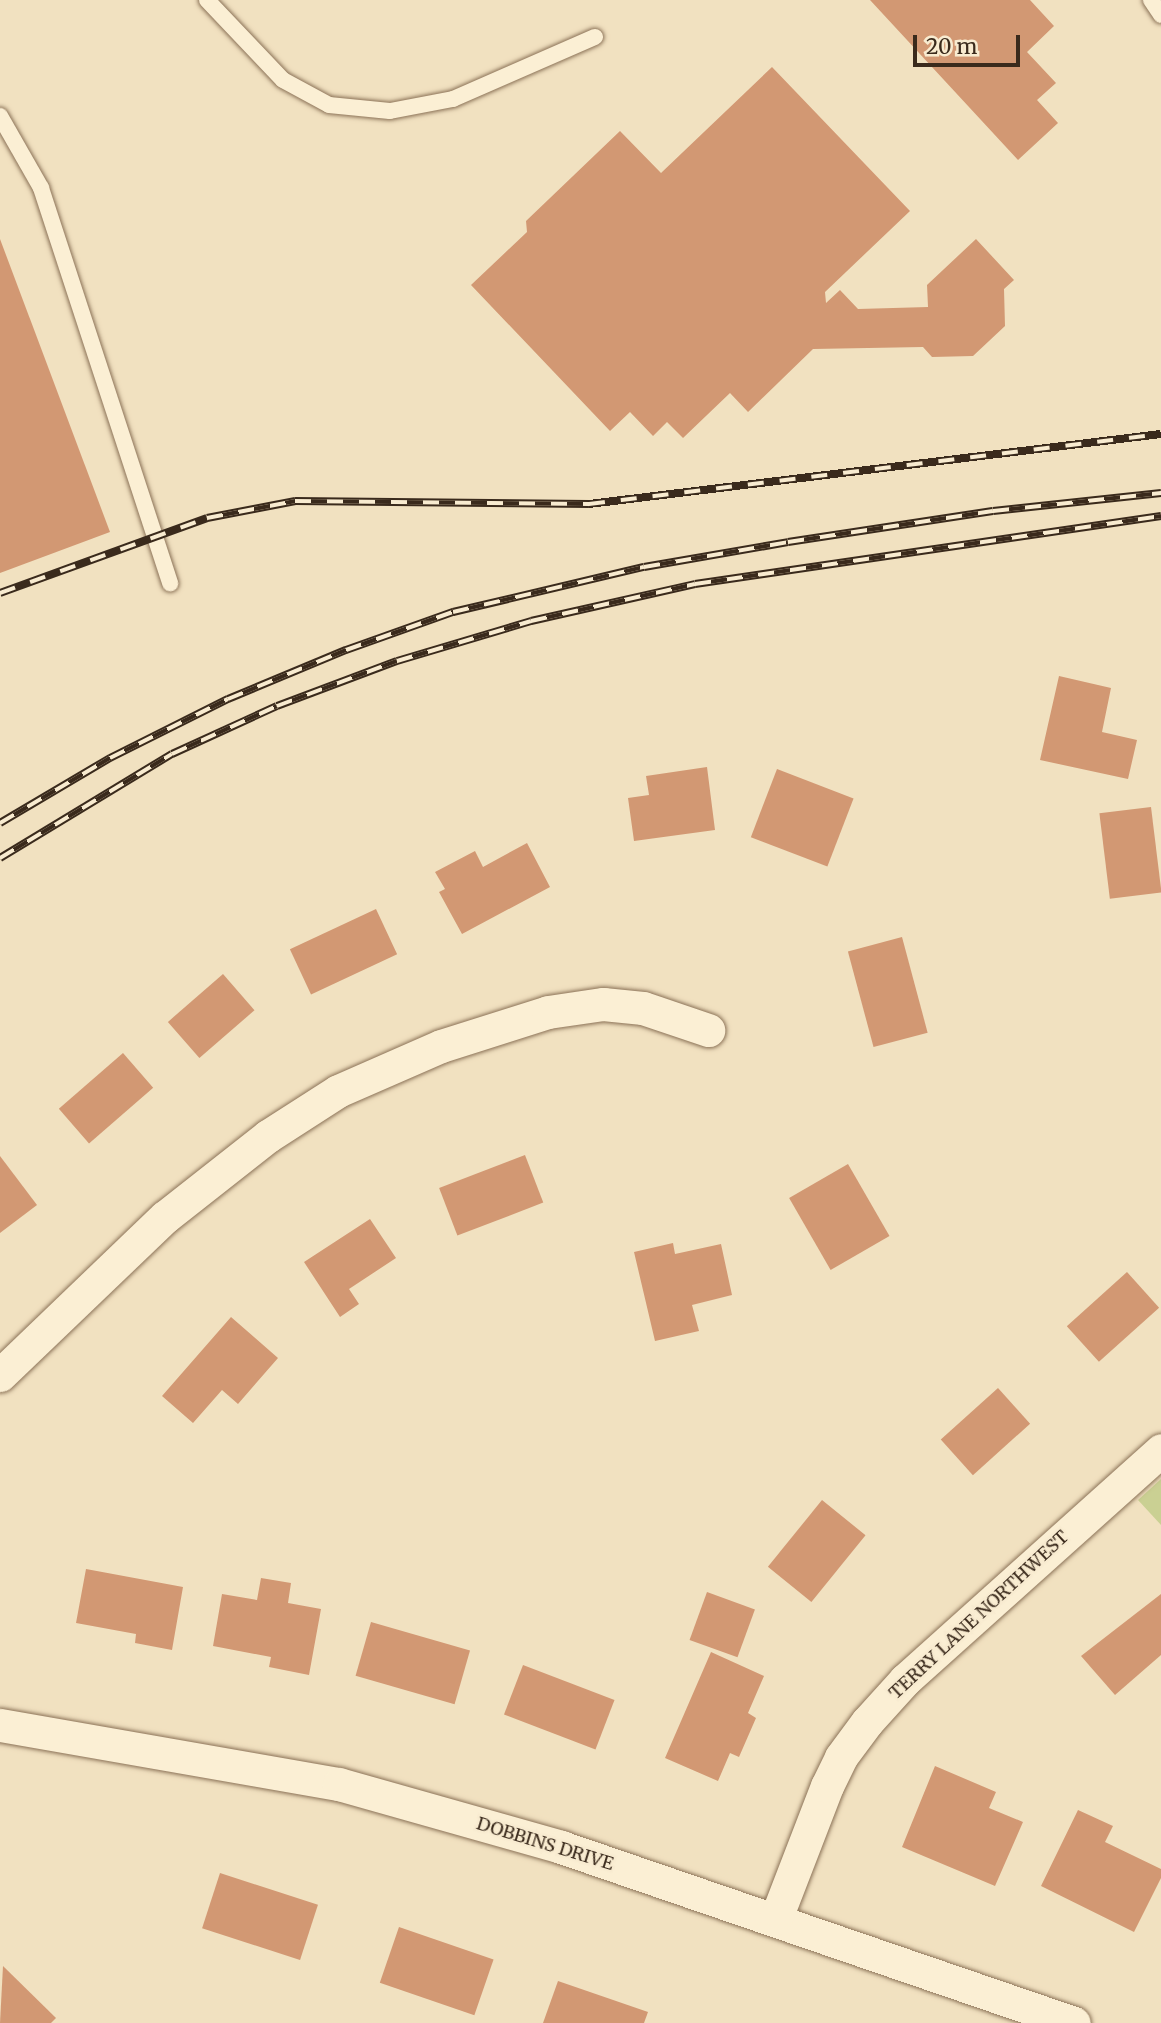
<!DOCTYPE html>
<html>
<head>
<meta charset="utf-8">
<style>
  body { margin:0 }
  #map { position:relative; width:1161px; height:2023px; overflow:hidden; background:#f1e1c0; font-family:Merriweather,serif }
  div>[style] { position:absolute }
  .green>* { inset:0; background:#cad093 }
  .building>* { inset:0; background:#d29873; transform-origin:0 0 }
  .roads { filter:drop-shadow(0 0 2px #8b7257) drop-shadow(0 0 2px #8b7257) }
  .lane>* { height:16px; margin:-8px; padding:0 8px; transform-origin:8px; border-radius:8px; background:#fbefd4 }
  .street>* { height:33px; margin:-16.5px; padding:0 16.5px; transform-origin:16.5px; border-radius:16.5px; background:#fbefd4 }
  .rail>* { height:8px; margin-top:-4px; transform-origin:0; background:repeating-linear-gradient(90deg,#f8ebd0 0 16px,#3a2a1c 0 32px); box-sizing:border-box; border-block:2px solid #3a2a1c }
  span { translate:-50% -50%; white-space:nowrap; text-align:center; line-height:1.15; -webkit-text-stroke:5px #f8ebd0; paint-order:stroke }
  .street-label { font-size:18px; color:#3a2a1c }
  .scale { position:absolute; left:913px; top:35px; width:107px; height:32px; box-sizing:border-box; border:4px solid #3a2a1c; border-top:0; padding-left:9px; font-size:21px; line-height:24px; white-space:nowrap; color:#3a2a1c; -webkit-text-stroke:5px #f8ebd0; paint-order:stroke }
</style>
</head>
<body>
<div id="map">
  <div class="green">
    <i style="clip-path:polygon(1161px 1479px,1161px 1525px,1138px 1500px)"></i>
  </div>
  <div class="building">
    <i style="clip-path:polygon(870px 0,1030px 0,1054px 26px,1027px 52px,1056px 83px,1037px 100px,1058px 123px,1018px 160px)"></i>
    <i style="clip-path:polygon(772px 67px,910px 211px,825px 292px,826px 303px,840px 290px,858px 309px,928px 307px,927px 285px,976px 239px,1014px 280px,1004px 289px,1005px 326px,973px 356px,932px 357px,923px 347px,813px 349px,748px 412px,730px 393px,683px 438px,667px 422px,653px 436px,630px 412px,610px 431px,471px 285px,527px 232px,526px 221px,620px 131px,661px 173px)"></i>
    <i style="clip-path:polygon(0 239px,110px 532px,0 573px)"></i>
    <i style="clip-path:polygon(1059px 676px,1111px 688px,1102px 732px,1137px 740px,1128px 779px,1040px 760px)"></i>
    <i style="clip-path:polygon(707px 767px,715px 830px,634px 841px,628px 798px,649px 795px,646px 776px)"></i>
    <i style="left:777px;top:769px;width:82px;height:73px;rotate:21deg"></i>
    <i style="left:1151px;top:807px;width:86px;height:52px;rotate:83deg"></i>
    <i style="clip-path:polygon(527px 843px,550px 887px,462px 934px,439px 892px,445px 889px,435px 872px,475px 851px,483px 867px)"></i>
    <i style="left:376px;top:909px;width:50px;height:95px;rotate:65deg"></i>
    <i style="left:902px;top:937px;width:99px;height:56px;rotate:75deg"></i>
    <i style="left:223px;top:974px;width:48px;height:73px;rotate:49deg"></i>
    <i style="left:123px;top:1053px;width:46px;height:85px;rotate:49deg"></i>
    <i style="left:525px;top:1155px;width:51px;height:92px;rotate:69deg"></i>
    <i style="clip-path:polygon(0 1156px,37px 1205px,0 1233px)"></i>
    <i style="left:848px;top:1164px;width:83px;height:68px;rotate:60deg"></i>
    <i style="clip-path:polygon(370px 1219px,396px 1258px,349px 1289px,359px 1304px,340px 1317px,304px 1262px)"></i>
    <i style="clip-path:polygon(673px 1243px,675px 1254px,721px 1244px,732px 1295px,692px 1305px,699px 1331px,655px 1341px,634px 1252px)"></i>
    <i style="left:1127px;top:1272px;width:48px;height:81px;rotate:48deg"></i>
    <i style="clip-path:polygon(231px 1317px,278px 1358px,238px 1404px,222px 1390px,193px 1423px,162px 1396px)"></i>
    <i style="left:998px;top:1388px;width:48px;height:77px;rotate:48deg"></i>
    <i style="left:822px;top:1500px;width:56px;height:86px;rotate:39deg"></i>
    <i style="clip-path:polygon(86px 1569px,183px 1587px,172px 1650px,135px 1643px,136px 1634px,76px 1623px)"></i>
    <i style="clip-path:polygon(261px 1578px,291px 1583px,288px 1603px,321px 1609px,309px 1675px,269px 1667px,271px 1657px,213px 1646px,222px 1594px,257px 1600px)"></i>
    <i style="left:707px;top:1592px;width:51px;height:51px;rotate:20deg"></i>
    <i style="clip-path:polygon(1161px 1594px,1161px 1655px,1115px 1695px,1081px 1656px)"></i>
    <i style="left:371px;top:1622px;width:103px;height:56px;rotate:16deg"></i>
    <i style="clip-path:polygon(711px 1652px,764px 1676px,748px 1713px,756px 1718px,739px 1757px,730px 1753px,718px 1781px,665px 1758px)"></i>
    <i style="left:523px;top:1665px;width:98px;height:53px;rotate:21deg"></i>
    <i style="clip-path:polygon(935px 1766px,996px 1792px,989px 1808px,1023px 1822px,995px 1886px,902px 1847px)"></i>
    <i style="clip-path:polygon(1078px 1810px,1113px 1826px,1105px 1842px,1161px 1869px,1161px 1878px,1134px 1932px,1041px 1886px)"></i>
    <i style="left:220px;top:1873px;width:103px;height:58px;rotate:18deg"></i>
    <i style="left:399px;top:1927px;width:100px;height:59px;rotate:19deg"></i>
    <i style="clip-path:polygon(3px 1966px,56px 2018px,51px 2023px,0 2023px)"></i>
    <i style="clip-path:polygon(558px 1981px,648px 2012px,644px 2023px,543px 2023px)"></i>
  </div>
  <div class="roads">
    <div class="lane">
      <i style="left:207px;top:0;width:110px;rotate:46.5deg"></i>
      <i style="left:283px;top:80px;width:52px;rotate:28.5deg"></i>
      <i style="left:329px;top:105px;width:61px;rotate:5.6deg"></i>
      <i style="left:390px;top:111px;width:64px;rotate:-10.8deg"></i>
      <i style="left:453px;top:99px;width:155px;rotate:-23.6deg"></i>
      <i style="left:1151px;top:0;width:18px;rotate:56deg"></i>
      <i style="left:0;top:116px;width:83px;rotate:60.3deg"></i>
      <i style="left:41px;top:188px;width:416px;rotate:71.9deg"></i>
    </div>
    <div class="street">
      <i style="left:0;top:1375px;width:228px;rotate:-43.8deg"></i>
      <i style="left:165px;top:1217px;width:131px;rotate:-38.2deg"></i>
      <i style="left:268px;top:1136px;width:83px;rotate:-32.7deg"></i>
      <i style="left:338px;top:1091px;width:112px;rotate:-23.6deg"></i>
      <i style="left:441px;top:1046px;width:112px;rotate:-17.6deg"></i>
      <i style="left:548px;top:1012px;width:56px;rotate:-8.3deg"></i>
      <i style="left:603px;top:1004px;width:40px;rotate:5.7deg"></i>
      <i style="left:643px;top:1008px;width:69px;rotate:18.7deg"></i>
      <i style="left:0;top:1725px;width:344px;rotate:9.9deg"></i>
      <i style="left:339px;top:1784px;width:231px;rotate:15.8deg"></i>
      <i style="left:561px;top:1847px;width:542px;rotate:18.94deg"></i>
      <i style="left:776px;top:1918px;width:142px;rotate:-68.9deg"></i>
      <i style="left:827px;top:1786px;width:32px;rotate:-64deg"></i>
      <i style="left:841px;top:1757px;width:44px;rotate:-53.4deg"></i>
      <i style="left:867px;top:1722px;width:57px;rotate:-47.9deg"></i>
      <i style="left:905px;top:1680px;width:344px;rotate:-41.9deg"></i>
    </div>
  </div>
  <div class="rail">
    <i style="left:0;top:593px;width:220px;rotate:-19.9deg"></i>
    <i style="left:207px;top:518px;width:90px;rotate:-10.9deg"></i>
    <i style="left:295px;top:501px;width:294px;rotate:0.6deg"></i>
    <i style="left:589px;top:504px;width:576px;rotate:-6.98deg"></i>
    <i style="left:0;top:823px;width:128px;rotate:-30.6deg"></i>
    <i style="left:110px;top:758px;width:132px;rotate:-26.6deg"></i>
    <i style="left:228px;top:699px;width:128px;rotate:-22.6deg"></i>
    <i style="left:346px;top:650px;width:114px;rotate:-19.6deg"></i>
    <i style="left:453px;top:612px;width:196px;rotate:-13.3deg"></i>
    <i style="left:644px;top:567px;width:146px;rotate:-9.8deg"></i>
    <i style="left:788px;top:542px;width:207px;rotate:-8.6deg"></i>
    <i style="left:993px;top:511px;width:169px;rotate:-6.1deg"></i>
    <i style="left:0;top:858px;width:201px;rotate:-31.2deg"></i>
    <i style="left:172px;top:754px;width:115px;rotate:-24.6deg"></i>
    <i style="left:277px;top:706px;width:128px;rotate:-20.6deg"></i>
    <i style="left:397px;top:661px;width:140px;rotate:-16.6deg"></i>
    <i style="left:531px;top:621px;width:168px;rotate:-12.7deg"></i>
    <i style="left:695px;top:584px;width:471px;rotate:-8.3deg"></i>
  </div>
  <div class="street-label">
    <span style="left:979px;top:1615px;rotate:-43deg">TERRY LANE NORTHWEST</span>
    <span style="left:545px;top:1844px;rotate:17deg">DOBBINS DRIVE</span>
  </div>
  <div class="scale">20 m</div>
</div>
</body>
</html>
